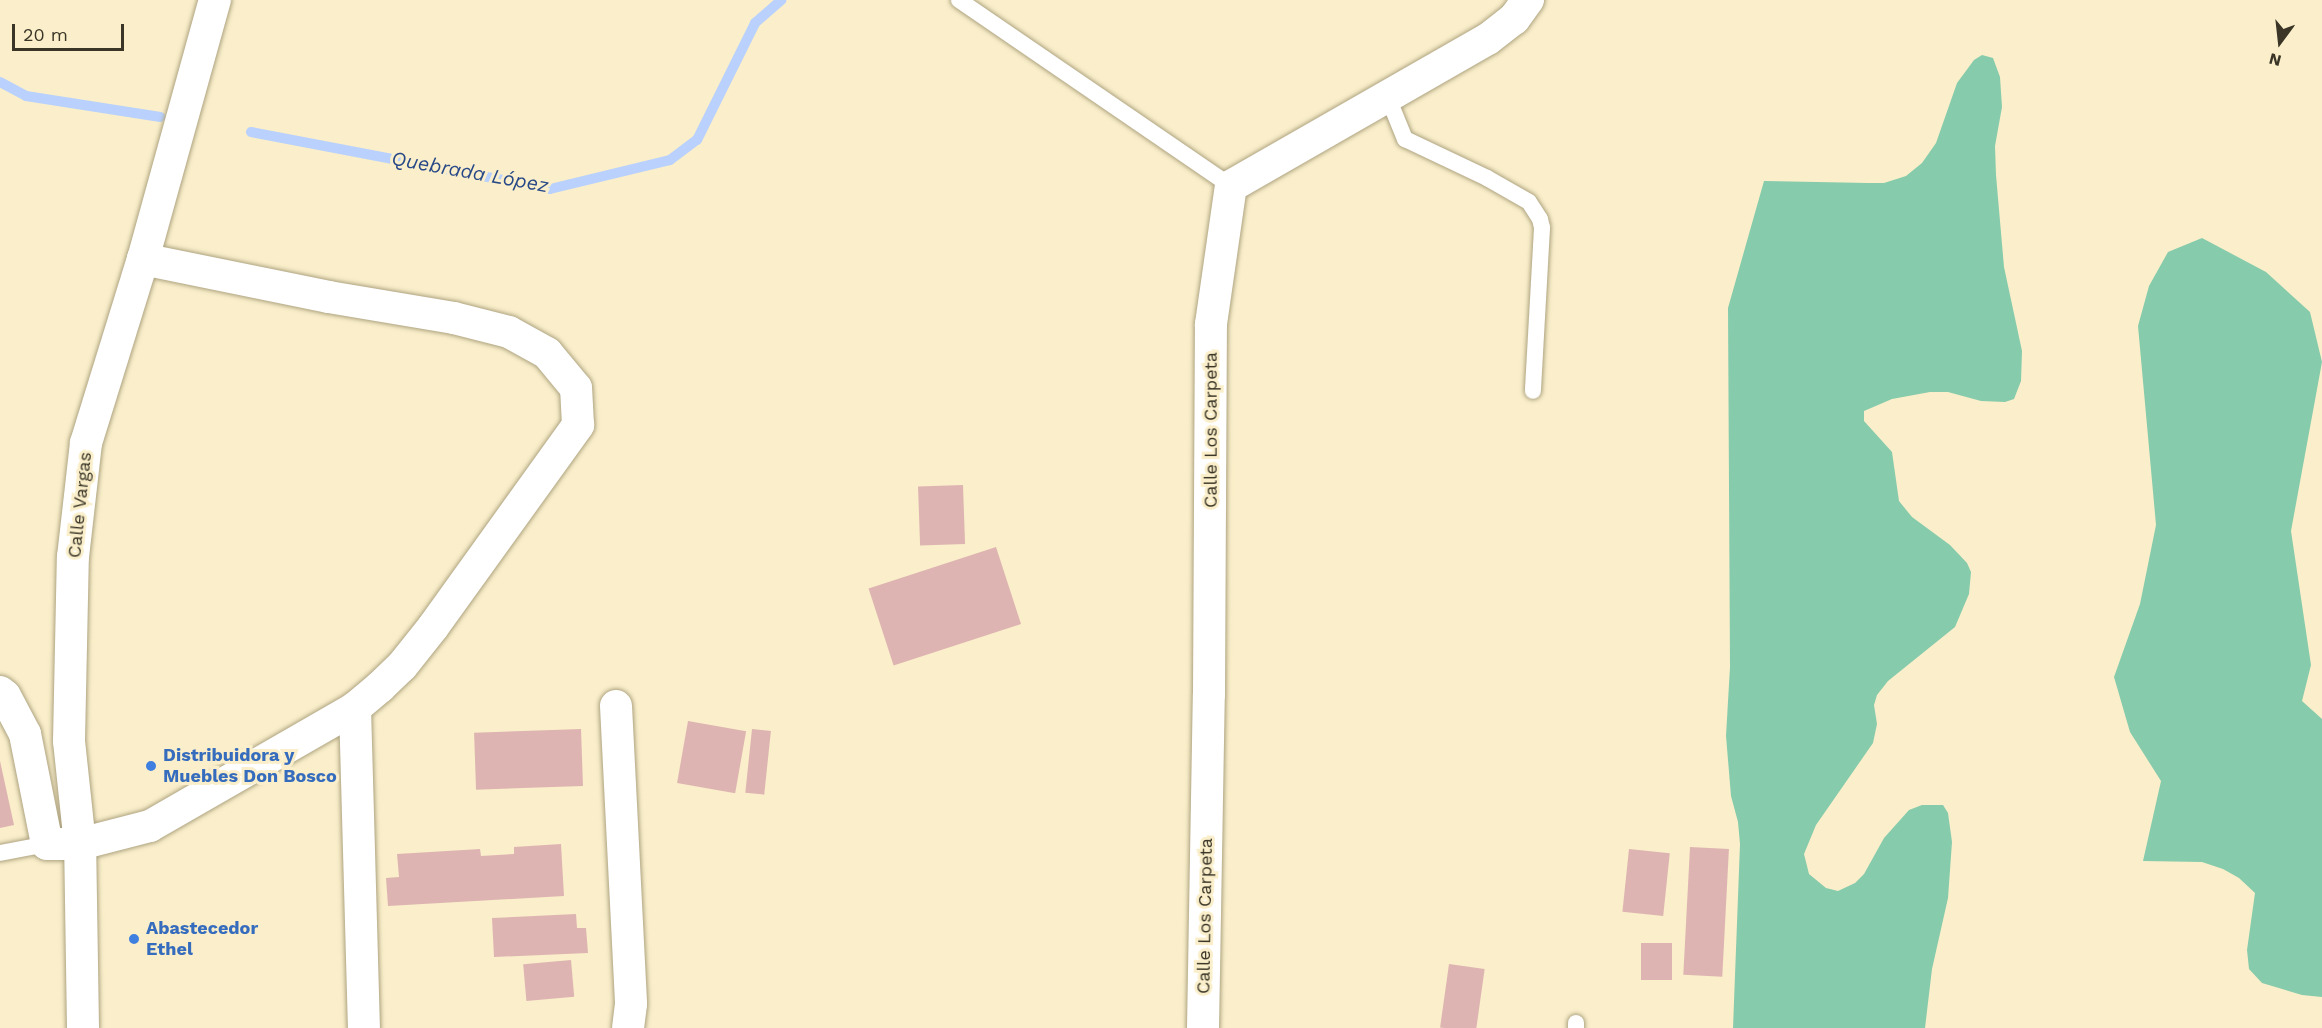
<!DOCTYPE html>
<html>
<head>
<meta charset="utf-8">
<style>
  body { margin:0 }
  #map { position:relative; width:2322px; height:1028px; overflow:hidden; background:#faefca; font-family:"Work Sans",sans-serif }
  div>[style] { position:absolute }
  .forest>* { inset:0; background:#86cbac }
  .stream>* { height:10px; margin:-5px; padding:0 5px; transform-origin:5px; border-radius:5px; background:#b9d1fc }
  .building>* { inset:0; background:#deb4b2; transform-origin:0 0 }
  .roads { filter:drop-shadow(0 0 2px #aea381) drop-shadow(0 0 2px #aea381) }
  .service>* { height:16px; margin:-8px; padding:0 8px; transform-origin:8px; border-radius:8px; background:#fff }
  .minor>* { height:32px; margin:-16px; padding:0 16px; transform-origin:16px; border-radius:16px; background:#fff }
  .dots>* { width:16px; height:16px; translate:-50% -50%; box-sizing:border-box; border:3px solid #faefca; border-radius:50% }
  span { translate:-50% -50%; white-space:nowrap; text-align:center; line-height:1.15; -webkit-text-stroke:6px #faefca; paint-order:stroke }
  .street-label { font-size:18px; color:#3a3527 }
  .shop-label { font-size:18px; color:#366cbe; font-weight:700 }
  .left { translate:0 -50%; text-align:left }
  .water-label { font-size:20px; color:#284887; font-style:italic }
  .north { position:absolute; left:2250px; top:12px; width:60px; height:60px; -webkit-text-stroke:4px #faefca; paint-order:stroke; rotate:195deg; font-size:16px; font-weight:700; line-height:24px; text-align:center; color:#3a3527 }
  .north::after { content:''; display:block; margin:auto; width:21px; height:27px; background:#3a3527; clip-path:polygon(50% 0,100% 100%,50% 72%,0 100%) }
  .scale { position:absolute; left:12px; top:24px; width:112px; height:27px; box-sizing:border-box; border:3px solid #3a3527; border-top:0; padding-left:8px; font-size:18px; line-height:21px; white-space:nowrap; color:#3a3527; -webkit-text-stroke:4px #faefca; paint-order:stroke }
</style>
</head>
<body>
<div id="map">
  <div class="forest">
    <i style="clip-path:polygon(1982px 55px,1993px 58px,2000px 77px,2002px 107px,1995px 146px,1996px 175px,2004px 267px,2022px 351px,2021px 381px,2014px 399px,2005px 402px,1981px 401px,1948px 392px,1930px 392px,1892px 399px,1864px 411px,1864px 421px,1892px 452px,1899px 501px,1912px 517px,1950px 545px,1967px 563px,1971px 572px,1969px 594px,1955px 627px,1888px 681px,1877px 695px,1874px 705px,1877px 724px,1873px 743px,1816px 825px,1804px 854px,1809px 874px,1826px 888px,1838px 891px,1855px 883px,1864px 874px,1884px 838px,1909px 810px,1922px 805px,1943px 805px,1948px 813px,1952px 842px,1948px 898px,1932px 969px,1925px 1028px,1733px 1028px,1740px 844px,1738px 822px,1731px 796px,1726px 736px,1730px 667px,1728px 308px,1764px 181px,1868px 183px,1884px 183px,1906px 176px,1922px 163px,1936px 143px,1957px 83px,1974px 60px)"></i>
    <i style="clip-path:polygon(2202px 238px,2266px 272px,2310px 312px,2322px 362px,2291px 531px,2311px 665px,2302px 701px,2322px 719px,2322px 997px,2302px 995px,2262px 983px,2249px 969px,2247px 950px,2255px 893px,2239px 878px,2223px 869px,2202px 862px,2143px 861px,2161px 781px,2130px 732px,2114px 677px,2140px 604px,2156px 525px,2138px 326px,2149px 286px,2168px 252px)"></i>
  </div>
  <div class="stream">
    <i style="left:0;top:82px;width:30px;rotate:28deg"></i>
    <i style="left:26px;top:96px;width:136px;rotate:8.9deg"></i>
    <i style="left:251px;top:132px;width:304px;rotate:10.8deg"></i>
    <i style="left:550px;top:189px;width:123px;rotate:-13.6deg"></i>
    <i style="left:670px;top:160px;width:34px;rotate:-37deg"></i>
    <i style="left:697px;top:140px;width:131px;rotate:-63.6deg"></i>
    <i style="left:755px;top:23px;width:35px;rotate:-41deg"></i>
  </div>
  <div class="building">
    <i style="left:963px;top:485px;width:59px;height:45px;rotate:88deg"></i>
    <i style="left:996px;top:547px;width:81px;height:134px;rotate:72deg"></i>
    <i style="left:688px;top:721px;width:59px;height:63px;rotate:10deg"></i>
    <i style="left:581px;top:729px;width:57px;height:107px;rotate:88deg"></i>
    <i style="left:752px;top:729px;width:19px;height:64px;rotate:6deg"></i>
    <i style="clip-path:polygon(0 761px,14px 825px,0 828px)"></i>
    <i style="clip-path:polygon(561px 844px,564px 896px,388px 906px,386px 878px,399px 877px,397px 854px,480px 849px,481px 856px,514px 854px,514px 847px)"></i>
    <i style="left:1690px;top:847px;width:39px;height:128px;rotate:3deg"></i>
    <i style="left:1629px;top:849px;width:41px;height:63px;rotate:6deg"></i>
    <i style="clip-path:polygon(576px 914px,577px 928px,586px 928px,588px 953px,494px 957px,492px 918px)"></i>
    <i style="left:1641px;top:943px;width:31px;height:37px"></i>
    <i style="left:571px;top:960px;width:37px;height:48px;rotate:85deg"></i>
    <i style="left:1449px;top:964px;width:36px;height:64px;rotate:8deg"></i>
  </div>
  <div class="roads">
    <div class="service">
      <i style="left:959px;top:0;width:330px;rotate:34.4deg"></i>
      <i style="left:1387px;top:95px;width:48px;rotate:67.8deg"></i>
      <i style="left:1405px;top:139px;width:91px;rotate:25.4deg"></i>
      <i style="left:1487px;top:178px;width:48px;rotate:29.7deg"></i>
      <i style="left:1529px;top:202px;width:20px;rotate:57deg"></i>
      <i style="left:1540px;top:219px;width:9px;rotate:77deg"></i>
      <i style="left:1542px;top:228px;width:163px;rotate:93.2deg"></i>
      <i style="left:0;top:853px;width:48px;rotate:-10.8deg"></i>
      <i style="left:1576px;top:1028px;width:5px;rotate:-90deg"></i>
    </div>
    <div class="minor">
      <i style="left:0;top:692px;width:6px;rotate:39deg"></i>
      <i style="left:5px;top:696px;width:43px;rotate:62.2deg"></i>
      <i style="left:25px;top:734px;width:112px;rotate:78.7deg"></i>
      <i style="left:47px;top:844px;width:33px"></i>
      <i style="left:80px;top:844px;width:72px;rotate:-14.4deg"></i>
      <i style="left:150px;top:826px;width:237px;rotate:-29.9deg"></i>
      <i style="left:355px;top:708px;width:33px;rotate:-40deg"></i>
      <i style="left:380px;top:687px;width:30px;rotate:-44deg"></i>
      <i style="left:402px;top:666px;width:50px;rotate:-51.5deg"></i>
      <i style="left:433px;top:627px;width:249px;rotate:-54.3deg"></i>
      <i style="left:578px;top:425px;width:37px;rotate:-93deg"></i>
      <i style="left:576px;top:388px;width:45px;rotate:-129.6deg"></i>
      <i style="left:547px;top:353px;width:43px;rotate:-151.1deg"></i>
      <i style="left:509px;top:332px;width:57px;rotate:-165.7deg"></i>
      <i style="left:454px;top:318px;width:127px;rotate:-170.5deg"></i>
      <i style="left:329px;top:297px;width:190px;rotate:-168.5deg"></i>
      <i style="left:616px;top:706px;width:298px;rotate:87.1deg"></i>
      <i style="left:631px;top:1004px;width:24px;rotate:97deg"></i>
      <i style="left:355px;top:708px;width:320px;rotate:88.4deg"></i>
      <i style="left:83px;top:1028px;width:184px;rotate:-90.9deg"></i>
      <i style="left:80px;top:844px;width:104px;rotate:-96.1deg"></i>
      <i style="left:69px;top:741px;width:184px;rotate:-88.8deg"></i>
      <i style="left:73px;top:557px;width:115px;rotate:-83.5deg"></i>
      <i style="left:86px;top:443px;width:193px;rotate:-72.8deg"></i>
      <i style="left:143px;top:259px;width:269px;rotate:-74.5deg"></i>
      <i style="left:1203px;top:1028px;width:333px;rotate:-89deg"></i>
      <i style="left:1209px;top:695px;width:371px;rotate:-89.7deg"></i>
      <i style="left:1211px;top:324px;width:139px;rotate:-81.8deg"></i>
      <i style="left:1231px;top:186px;width:296px;rotate:-29.8deg"></i>
      <i style="left:1488px;top:39px;width:33px;rotate:-38deg"></i>
      <i style="left:1514px;top:19px;width:24px;rotate:-54deg"></i>
    </div>
  </div>
  <div class="dots">
    <i style="left:151px;top:766px;background:#3f7fe0"></i>
    <i style="left:134px;top:939px;background:#3f7fe0"></i>
  </div>
  <div class="street-label">
    <span style="left:1211px;top:430px;rotate:-90deg">Calle Los Carpeta</span>
    <span style="left:80px;top:505px;rotate:-84deg">Calle Vargas</span>
    <span style="left:1205px;top:916px;rotate:-89deg">Calle Los Carpeta</span>
  </div>
  <div class="shop-label">
    <span class="left" style="left:163px;top:766px">Distribuidora y<br>Muebles Don Bosco</span>
    <span class="left" style="left:146px;top:939px">Abastecedor<br>Ethel</span>
  </div>
  <div class="water-label">
    <span style="left:470px;top:172px;rotate:10deg">Quebrada López</span>
  </div>
  <div class="north">N</div>
  <div class="scale">20 m</div>
</div>
</body>
</html>
